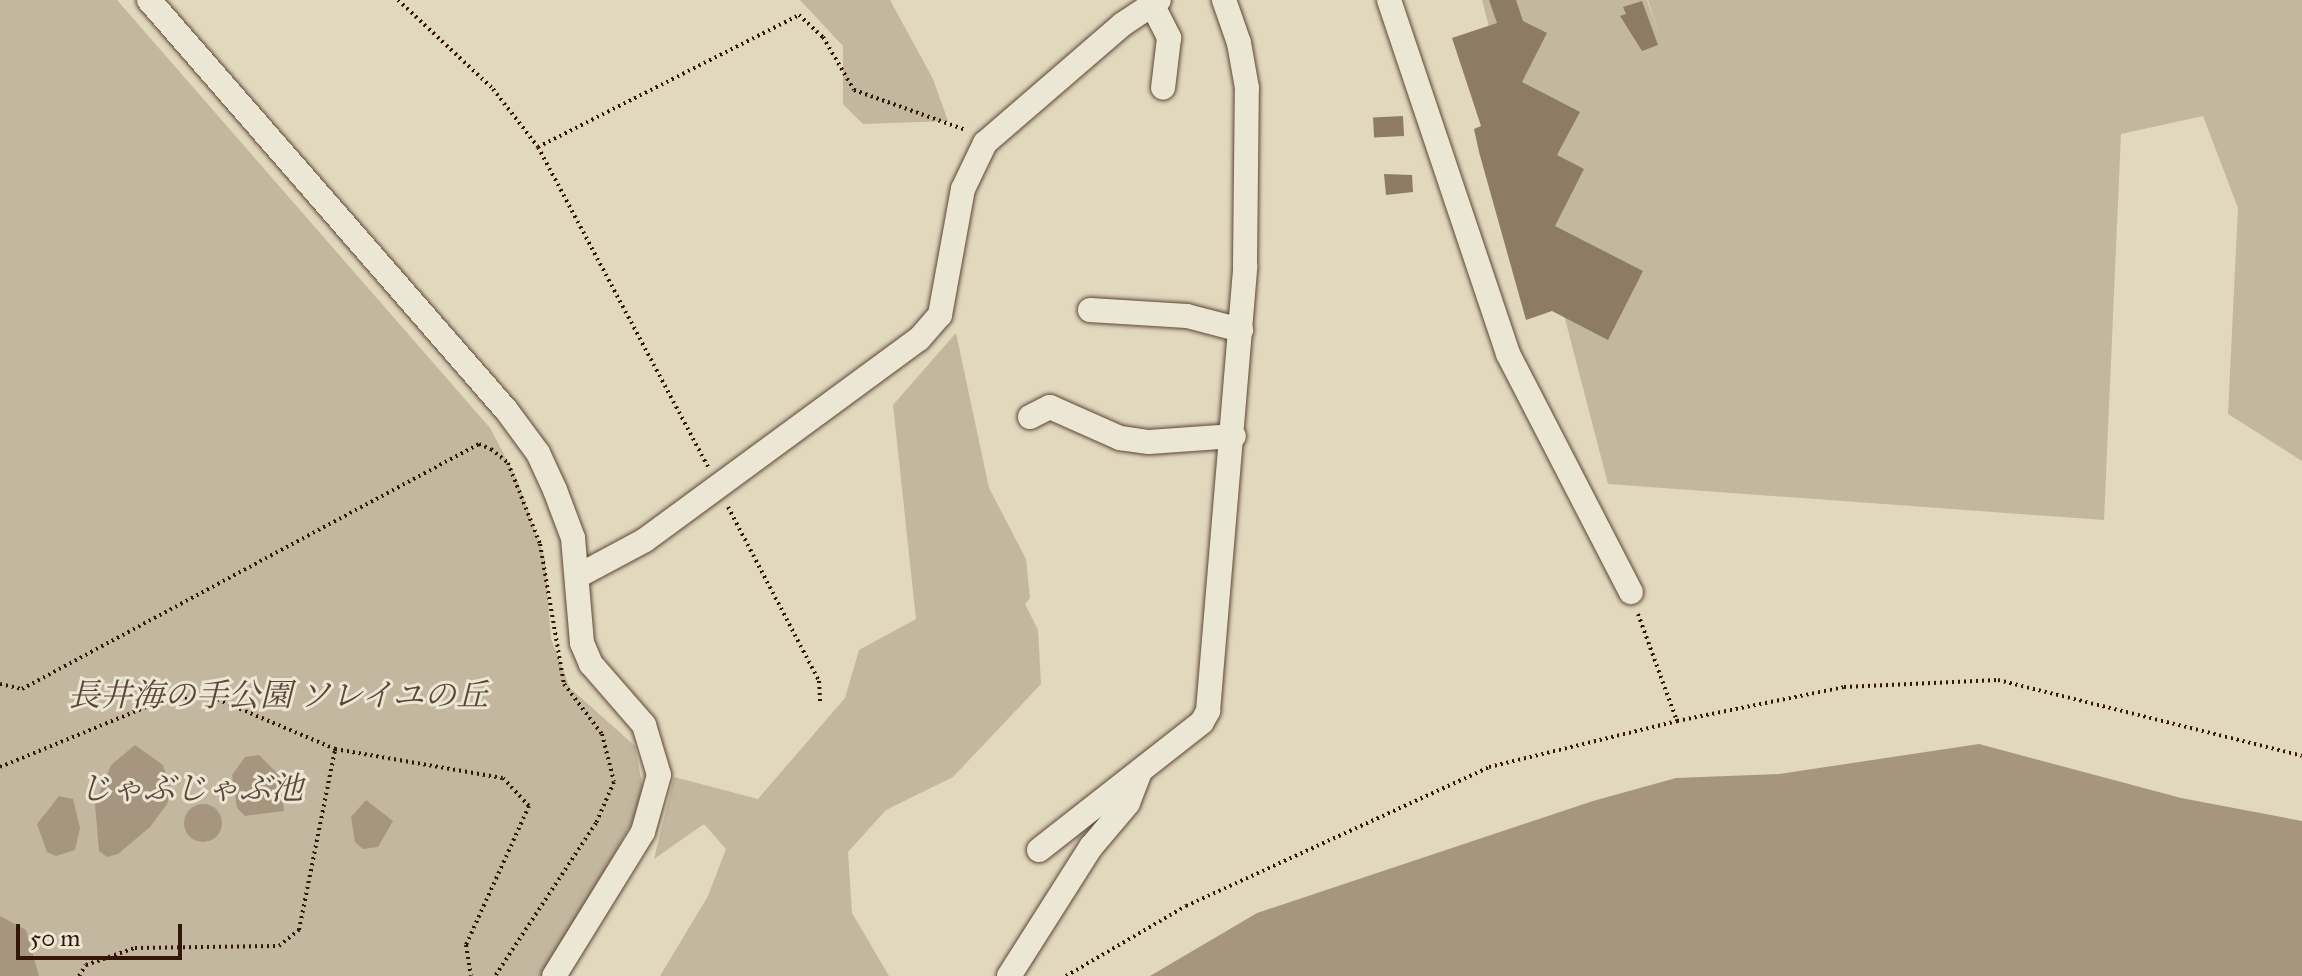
<!DOCTYPE html>
<html>
<head>
<meta charset="utf-8">
<style>
  body { margin:0 }
  #map { position:relative; width:2302px; height:976px; overflow:hidden; background:#e1d8be; font-family:"IM FELL Great Primer","Noto Serif JP",serif }
  div>[style] { position:absolute }
  .green>* { inset:0; background:#c3b79f }
  .water>* { inset:0; background:#a69680 }
  .round { border-radius:50% }
  .building>* { inset:0; background:#8d7b66; transform-origin:0 0 }
  .path>* { height:4px; margin-top:-2px; transform-origin:0; background:repeating-linear-gradient(90deg,#331607 0 2px,transparent 0 6px) }
  .roads { filter:drop-shadow(0 0 2px #5e4635) drop-shadow(0 0 2px #5e4635) }
  .minor>* { height:24px; margin:-12px; padding:0 12px; transform-origin:12px; border-radius:12px; background:#ece6d5 }
  span { translate:-50% -50%; white-space:nowrap; text-align:center; line-height:1.15; -webkit-text-stroke:6px #ece6d5; paint-order:stroke }
  .park-label { font-size:32px; color:#5e4635; font-style:italic }
  .scale { position:absolute; left:16px; top:924px; width:166px; height:36px; box-sizing:border-box; border:4px solid #331607; border-top:0; padding-left:10px; font-size:24px; line-height:28px; white-space:nowrap; color:#331607; -webkit-text-stroke:6px #ece6d5; paint-order:stroke }
</style>
</head>
<body>
<div id="map">
  <div class="green">
    <i style="clip-path:polygon(0 0,117px 0,490px 428px,517px 479px,545px 559px,551px 639px,570px 688px,635px 746px,645px 800px,544px 976px,0 976px)"></i>
    <i style="clip-path:polygon(800px 0,890px 0,933px 79px,948px 121px,863px 124px,843px 104px,843px 46px)"></i>
    <i style="clip-path:polygon(1482px 0,1647px 0,1660px 37px,1648px 0,2302px 0,2302px 461px,2228px 414px,2238px 208px,2203px 116px,2121px 134px,2104px 520px,1608px 484px)"></i>
    <i style="clip-path:polygon(956px 333px,989px 488px,1026px 559px,1030px 598px,1025px 604px,1038px 630px,1041px 684px,953px 777px,886px 810px,848px 852px,852px 913px,889px 976px,660px 976px,708px 896px,726px 849px,704px 824px,654px 859px,674px 777px,758px 799px,845px 698px,859px 650px,916px 619px,893px 405px)"></i>
  </div>
  <div class="water">
    <i style="clip-path:polygon(1979px 744px,2181px 798px,2302px 821px,2302px 976px,1150px 976px,1257px 913px,1593px 801px,1676px 778px,1779px 774px)"></i>
    <i style="clip-path:polygon(135px 745px,163px 765px,171px 789px,167px 804px,150px 827px,118px 854px,107px 857px,99px 851px,95px 804px,111px 765px)"></i>
    <i style="clip-path:polygon(259px 755px,280px 776px,284px 811px,245px 816px,237px 808px,232px 775px,245px 757px)"></i>
    <i style="clip-path:polygon(59px 796px,73px 799px,80px 828px,75px 850px,56px 856px,47px 852px,37px 824px)"></i>
    <i style="clip-path:polygon(366px 800px,393px 821px,378px 847px,363px 849px,355px 842px,351px 817px)"></i>
    <i class="round" style="left:184px;top:804px;width:38px;height:38px"></i>
    <i style="clip-path:polygon(0 916px,26px 930px,39px 976px,0 976px)"></i>
  </div>
  <div class="building">
    <i style="clip-path:polygon(1489px 0,1516px 0,1523px 21px,1547px 33px,1522px 82px,1580px 112px,1557px 155px,1584px 169px,1555px 226px,1643px 271px,1608px 340px,1552px 311px,1526px 320px,1479px 152px,1474px 129px,1481px 126px,1452px 38px,1497px 23px)"></i>
    <i style="clip-path:polygon(1642px 1px,1658px 45px,1642px 51px,1620px 16px,1626px 14px,1623px 7px)"></i>
    <i style="left:1403px;top:116px;width:20px;height:30px;rotate:87deg"></i>
    <i style="clip-path:polygon(1384px 174px,1412px 175px,1413px 192px,1386px 195px)"></i>
  </div>
  <div class="path">
    <i style="left:398px;top:0;width:130px;rotate:43.1deg"></i>
    <i style="left:493px;top:89px;width:73px;rotate:52.2deg"></i>
    <i style="left:538px;top:147px;width:362px;rotate:62deg"></i>
    <i style="left:538px;top:147px;width:292px;rotate:-26.8deg"></i>
    <i style="left:799px;top:15px;width:33px;rotate:43deg"></i>
    <i style="left:823px;top:37px;width:61px;rotate:59.7deg"></i>
    <i style="left:854px;top:90px;width:119px;rotate:19.7deg"></i>
    <i style="left:728px;top:507px;width:196px;rotate:62.4deg"></i>
    <i style="left:819px;top:681px;width:22px;rotate:87deg"></i>
    <i style="left:1638px;top:614px;width:114px;rotate:70deg"></i>
    <i style="left:0;top:684px;width:23px;rotate:13deg"></i>
    <i style="left:22px;top:689px;width:519px;rotate:-28.2deg"></i>
    <i style="left:479px;top:444px;width:13px;rotate:23deg"></i>
    <i style="left:491px;top:449px;width:22px;rotate:39deg"></i>
    <i style="left:508px;top:463px;width:87px;rotate:68.4deg"></i>
    <i style="left:540px;top:544px;width:142px;rotate:80.3deg"></i>
    <i style="left:564px;top:684px;width:63px;rotate:52.8deg"></i>
    <i style="left:602px;top:734px;width:49px;rotate:76deg"></i>
    <i style="left:614px;top:782px;width:45px;rotate:113.7deg"></i>
    <i style="left:596px;top:823px;width:183px;rotate:123.4deg"></i>
    <i style="left:0;top:767px;width:174px;rotate:-22.3deg"></i>
    <i style="left:161px;top:701px;width:51px;rotate:-4.5deg"></i>
    <i style="left:212px;top:697px;width:134px;rotate:22.9deg"></i>
    <i style="left:335px;top:749px;width:170px;rotate:9.8deg"></i>
    <i style="left:503px;top:778px;width:38px;rotate:47deg"></i>
    <i style="left:529px;top:806px;width:153px;rotate:114.4deg"></i>
    <i style="left:466px;top:945px;width:31px;rotate:81deg"></i>
    <i style="left:79px;top:976px;width:13px;rotate:-58deg"></i>
    <i style="left:86px;top:965px;width:52px;rotate:-19.1deg"></i>
    <i style="left:135px;top:948px;width:144px;rotate:-0.8deg"></i>
    <i style="left:279px;top:946px;width:26px;rotate:-39deg"></i>
    <i style="left:299px;top:930px;width:184px;rotate:-78.7deg"></i>
    <i style="left:1066px;top:976px;width:139px;rotate:-30.3deg"></i>
    <i style="left:1186px;top:906px;width:333px;rotate:-24.6deg"></i>
    <i style="left:1489px;top:767px;width:194px;rotate:-13.7deg"></i>
    <i style="left:1677px;top:721px;width:170px;rotate:-11.5deg"></i>
    <i style="left:1844px;top:687px;width:154px;rotate:-2.6deg"></i>
    <i style="left:1998px;top:680px;width:313px;rotate:14deg"></i>
  </div>
  <div class="roads">
    <div class="minor">
      <i style="left:149px;top:0;width:545px;rotate:48.94deg"></i>
      <i style="left:507px;top:411px;width:52px;rotate:53.6deg"></i>
      <i style="left:538px;top:453px;width:41px;rotate:65.3deg"></i>
      <i style="left:555px;top:490px;width:51px;rotate:69.4deg"></i>
      <i style="left:573px;top:538px;width:105px;rotate:85.1deg"></i>
      <i style="left:582px;top:643px;width:23px;rotate:67deg"></i>
      <i style="left:591px;top:664px;width:81px;rotate:49deg"></i>
      <i style="left:644px;top:725px;width:52px;rotate:73.3deg"></i>
      <i style="left:659px;top:775px;width:59px;rotate:105.7deg"></i>
      <i style="left:643px;top:832px;width:169px;rotate:121.7deg"></i>
      <i style="left:1389px;top:0;width:373px;rotate:71.4deg"></i>
      <i style="left:1508px;top:354px;width:268px;rotate:62.7deg"></i>
      <i style="left:1152px;top:4px;width:38px;rotate:63deg"></i>
      <i style="left:1169px;top:38px;width:50px;rotate:96.8deg"></i>
      <i style="left:1090px;top:310px;width:97px;rotate:3.5deg"></i>
      <i style="left:1187px;top:316px;width:56px;rotate:14.5deg"></i>
      <i style="left:1030px;top:417px;width:22px;rotate:-27deg"></i>
      <i style="left:1050px;top:407px;width:77px;rotate:23.9deg"></i>
      <i style="left:1120px;top:438px;width:29px;rotate:8deg"></i>
      <i style="left:1149px;top:442px;width:85px;rotate:-4deg"></i>
      <i style="left:578px;top:576px;width:76px;rotate:-28.2deg"></i>
      <i style="left:645px;top:540px;width:340px;rotate:-36.3deg"></i>
      <i style="left:919px;top:339px;width:32px;rotate:-49deg"></i>
      <i style="left:940px;top:315px;width:128px;rotate:-79.7deg"></i>
      <i style="left:963px;top:189px;width:51px;rotate:-64.4deg"></i>
      <i style="left:985px;top:143px;width:182px;rotate:-40.8deg"></i>
      <i style="left:1123px;top:24px;width:43px;rotate:-33.7deg"></i>
      <i style="left:1039px;top:850px;width:207px;rotate:-38.1deg"></i>
      <i style="left:1202px;top:722px;width:13px;rotate:-61deg"></i>
      <i style="left:1208px;top:711px;width:447px;rotate:-85.2deg"></i>
      <i style="left:1245px;top:266px;width:178px;rotate:-89.4deg"></i>
      <i style="left:1247px;top:88px;width:46px;rotate:-100.1deg"></i>
      <i style="left:1239px;top:43px;width:46px;rotate:-109.2deg"></i>
      <i style="left:1009px;top:976px;width:153px;rotate:-57.6deg"></i>
      <i style="left:1091px;top:847px;width:57px;rotate:-49.9deg"></i>
      <i style="left:1128px;top:803px;width:34px;rotate:-69deg"></i>
    </div>
  </div>
  <div class="park-label">
    <span style="left:278px;top:696px">長井海の手公園 ソレイユの丘</span>
    <span style="left:191px;top:789px">じゃぶじゃぶ池</span>
  </div>
  <div class="scale">50 m</div>
</div>
</body>
</html>
